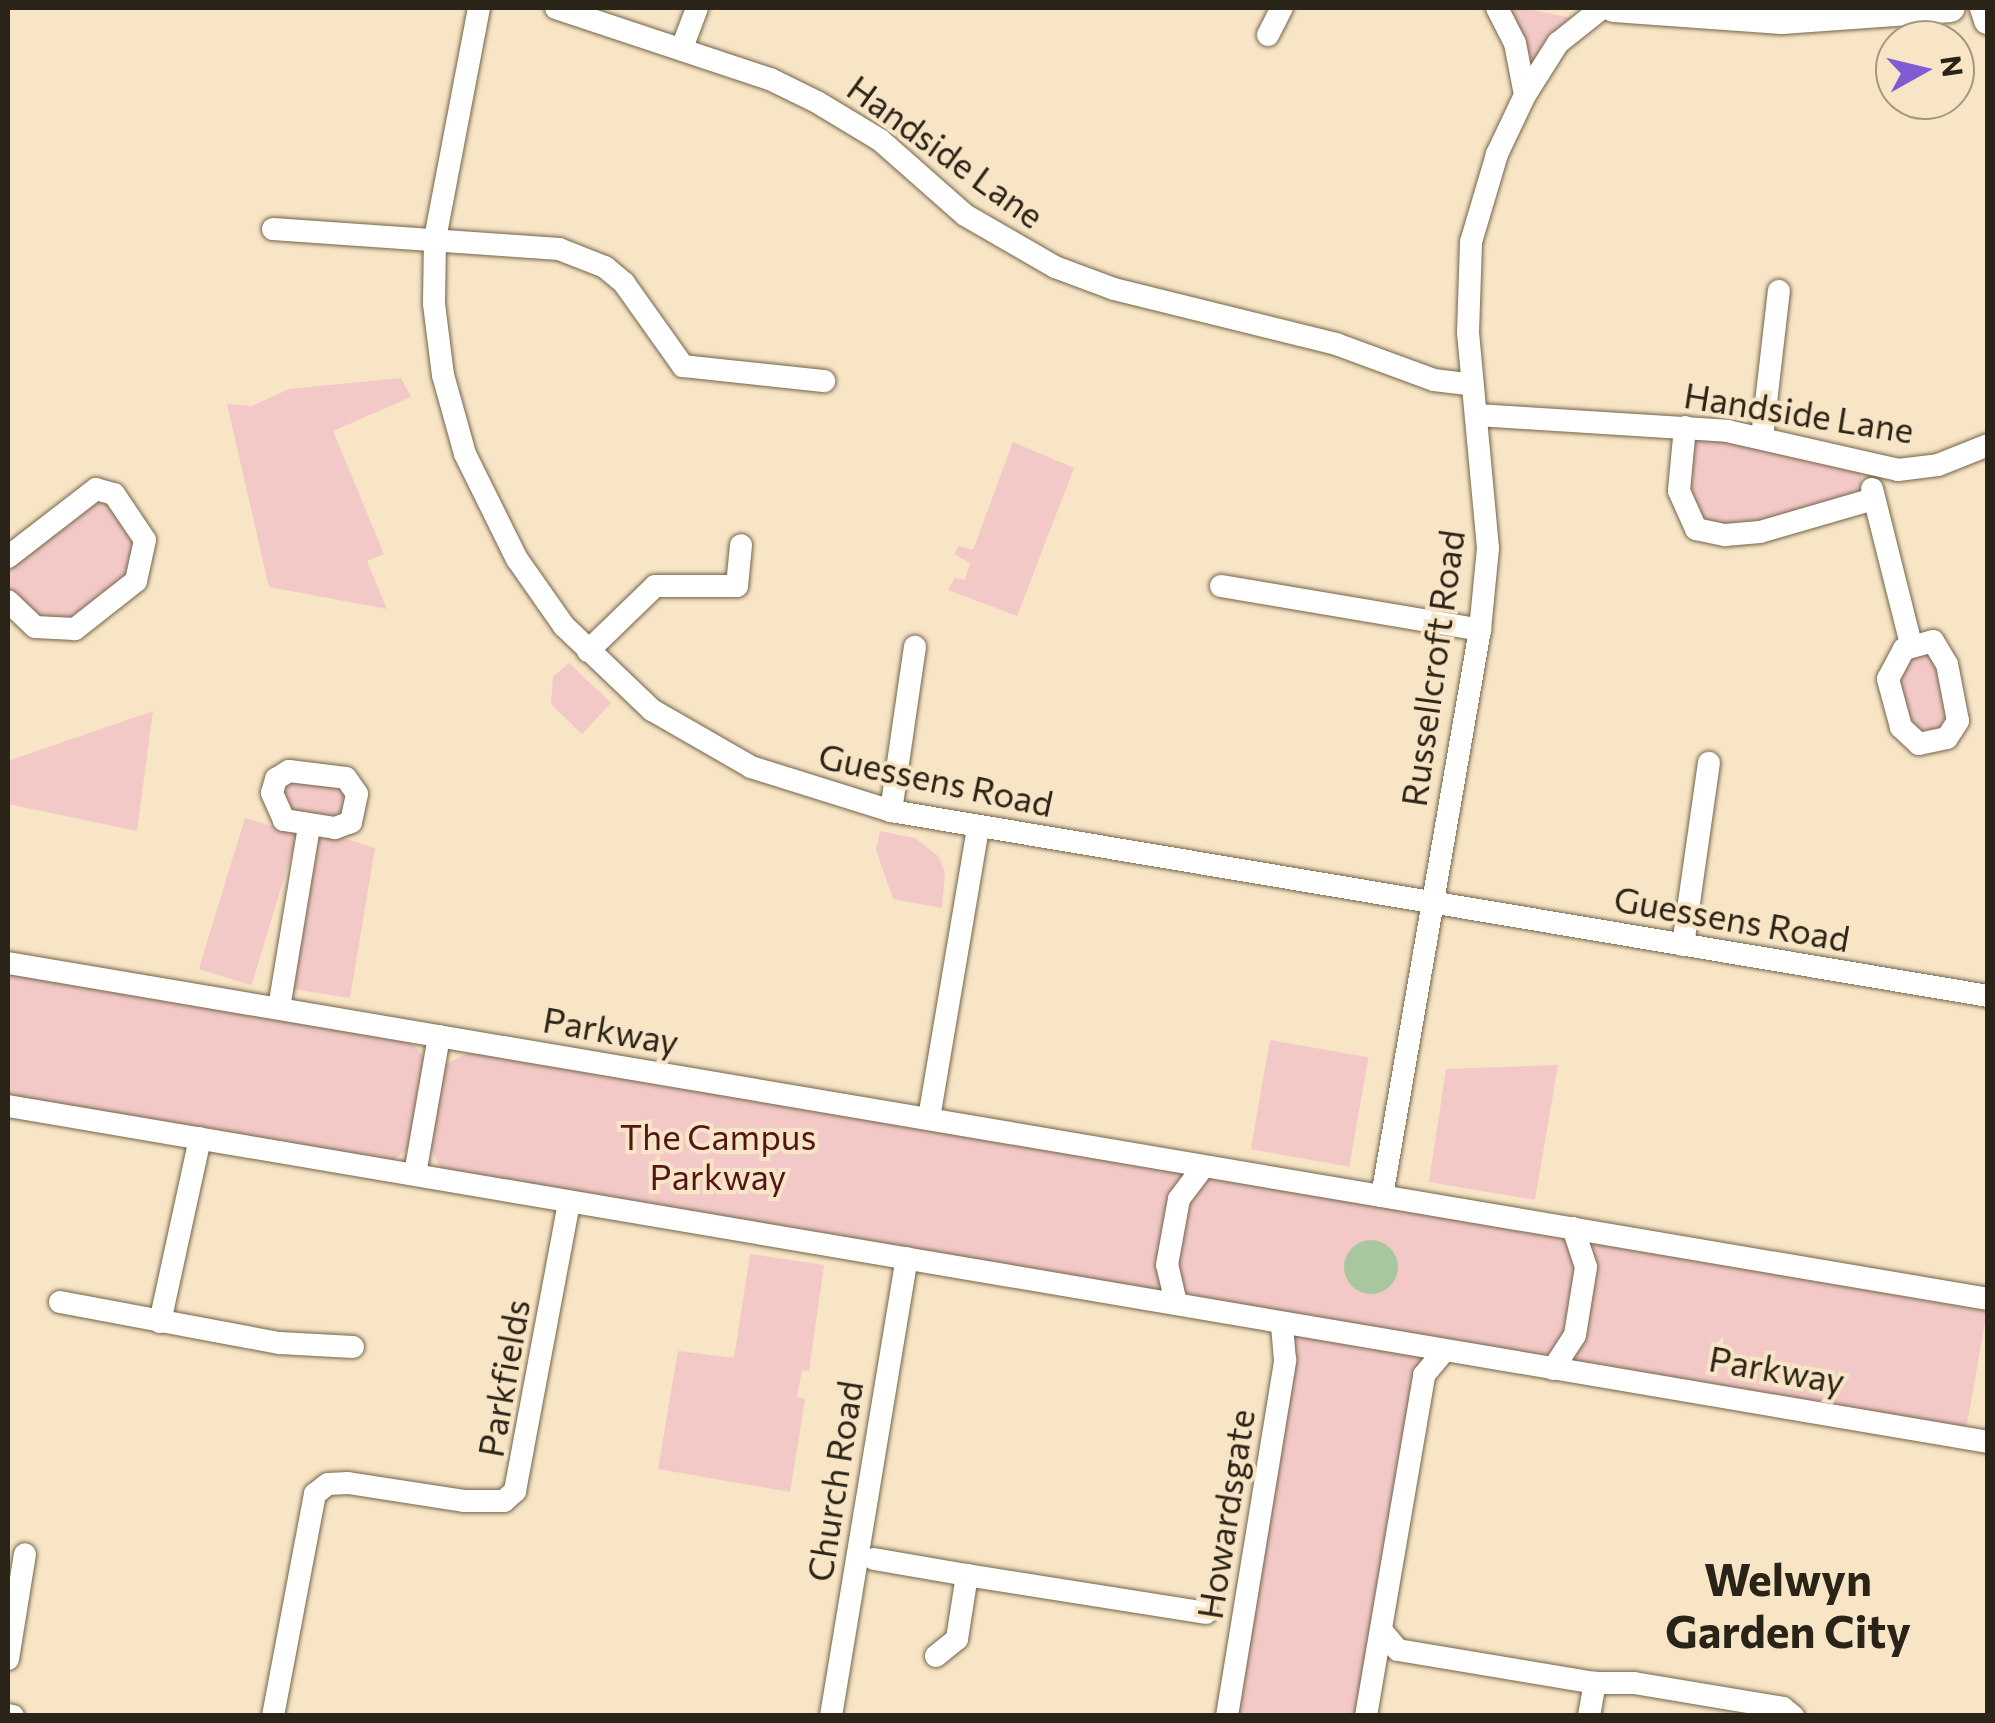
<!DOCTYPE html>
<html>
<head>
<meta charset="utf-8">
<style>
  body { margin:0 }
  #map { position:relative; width:1995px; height:1723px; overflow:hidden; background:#f7e5c6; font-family:Commissioner,sans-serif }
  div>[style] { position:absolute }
  .green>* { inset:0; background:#f2c9c7; transform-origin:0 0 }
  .water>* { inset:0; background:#a8c79f }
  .round { border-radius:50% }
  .roads { filter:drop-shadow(0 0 2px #746448) drop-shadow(0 0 2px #746448) }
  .minor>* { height:22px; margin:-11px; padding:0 11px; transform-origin:11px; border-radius:11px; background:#fff }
  .major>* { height:28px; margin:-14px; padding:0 14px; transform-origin:14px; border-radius:14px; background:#fff }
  span { translate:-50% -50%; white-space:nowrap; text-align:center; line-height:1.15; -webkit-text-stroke:8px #f7e5c6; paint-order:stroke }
  .street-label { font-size:35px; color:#2a2317 }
  .park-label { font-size:35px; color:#541418 }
  .district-label { font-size:45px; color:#2a2317; font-weight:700 }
  .frame { position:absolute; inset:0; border:10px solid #2a2317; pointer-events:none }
  .north { position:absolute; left:1875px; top:20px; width:100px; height:100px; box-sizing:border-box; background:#f7e5c6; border:2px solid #a59780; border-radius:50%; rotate:82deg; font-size:28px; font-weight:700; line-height:40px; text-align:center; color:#2a2317 }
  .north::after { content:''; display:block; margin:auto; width:35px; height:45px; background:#7f5cd6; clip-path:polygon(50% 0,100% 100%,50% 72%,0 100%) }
</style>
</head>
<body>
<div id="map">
  <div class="green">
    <i style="clip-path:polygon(1507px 8px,1523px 8px,1572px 18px,1534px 63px)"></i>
    <i style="clip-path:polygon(401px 378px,411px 397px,333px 431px,384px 554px,367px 561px,387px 609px,269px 587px,227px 404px,252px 406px,289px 389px)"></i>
    <i style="clip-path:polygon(1711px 436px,1861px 473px,1861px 493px,1791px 521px,1709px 530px,1684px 490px,1693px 440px)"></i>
    <i style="clip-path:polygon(1013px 442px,1074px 468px,1017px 616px,948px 590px,955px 578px,965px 580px,970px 563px,954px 554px,959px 546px,973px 550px)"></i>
    <i style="clip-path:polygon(102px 498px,133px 529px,136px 565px,85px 618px,49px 624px,9px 591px,8px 569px)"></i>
    <i style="clip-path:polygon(1925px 648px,1951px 694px,1945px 733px,1910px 734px,1896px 693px,1900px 665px)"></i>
    <i style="clip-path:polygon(569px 663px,611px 703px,582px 734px,551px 704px,553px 677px)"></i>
    <i style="clip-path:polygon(153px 711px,137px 831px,8px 804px,8px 761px)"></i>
    <i style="clip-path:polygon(283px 781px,339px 783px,350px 793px,345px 820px,291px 818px,279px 788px)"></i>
    <i style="left:245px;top:818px;width:55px;height:158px;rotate:17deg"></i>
    <i style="clip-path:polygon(880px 831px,915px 838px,938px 856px,945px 872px,942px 908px,893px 899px,876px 850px)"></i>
    <i style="clip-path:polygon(331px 834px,375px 848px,350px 998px,292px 989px,316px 840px)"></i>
    <i style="clip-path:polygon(8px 971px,411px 1042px,424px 1057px,410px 1148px,392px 1161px,8px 1098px)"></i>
    <i style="left:1270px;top:1040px;width:100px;height:111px;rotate:10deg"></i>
    <i style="clip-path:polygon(472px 1051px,1182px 1172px,1161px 1292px,441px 1169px,429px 1145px,442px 1066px)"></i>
    <i style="clip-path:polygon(1558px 1065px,1535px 1200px,1429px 1182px,1446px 1069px)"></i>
    <i style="clip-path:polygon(1210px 1178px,1563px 1238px,1577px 1255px,1568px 1333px,1553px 1352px,1540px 1356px,1199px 1299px,1185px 1291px,1175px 1270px,1187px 1199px)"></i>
    <i style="left:1594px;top:1242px;width:399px;height:123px;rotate:10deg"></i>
    <i style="clip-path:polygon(750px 1254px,824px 1265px,809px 1371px,802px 1370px,797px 1397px,805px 1399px,790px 1492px,658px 1469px,678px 1351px,734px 1358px)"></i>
    <i style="left:1292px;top:1334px;width:134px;height:387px;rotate:10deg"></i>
  </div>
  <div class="water">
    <i class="round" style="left:1344px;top:1240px;width:54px;height:54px"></i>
  </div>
  <div class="roads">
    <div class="minor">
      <i style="left:479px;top:8px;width:235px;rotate:100.8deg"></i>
      <i style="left:435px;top:239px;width:65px;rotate:90.9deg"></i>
      <i style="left:434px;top:304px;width:72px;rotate:82.8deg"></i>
      <i style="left:443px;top:375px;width:82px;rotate:74.4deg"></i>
      <i style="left:465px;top:454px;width:117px;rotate:63.7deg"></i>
      <i style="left:517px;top:559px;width:82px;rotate:55deg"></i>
      <i style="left:564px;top:626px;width:122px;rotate:43.7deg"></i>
      <i style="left:652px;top:710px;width:114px;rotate:29.9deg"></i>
      <i style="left:751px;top:767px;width:147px;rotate:17.4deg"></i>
      <i style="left:891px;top:811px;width:1112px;rotate:9.57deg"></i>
      <i style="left:556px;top:8px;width:225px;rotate:18.4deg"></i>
      <i style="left:770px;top:79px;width:52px;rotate:26.1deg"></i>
      <i style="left:817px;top:102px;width:74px;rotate:31.1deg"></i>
      <i style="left:880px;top:140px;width:113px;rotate:41.4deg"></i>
      <i style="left:965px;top:215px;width:104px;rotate:30deg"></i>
      <i style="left:1055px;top:267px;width:63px;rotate:20.4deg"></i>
      <i style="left:1114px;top:289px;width:229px;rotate:13.9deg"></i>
      <i style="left:1336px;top:344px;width:104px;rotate:20.2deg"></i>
      <i style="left:1434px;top:380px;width:38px;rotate:7deg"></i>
      <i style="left:1497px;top:8px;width:39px;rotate:63deg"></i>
      <i style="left:1515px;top:43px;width:53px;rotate:79.1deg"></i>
      <i style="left:1525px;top:95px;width:62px;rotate:-57.6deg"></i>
      <i style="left:1558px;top:43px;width:56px;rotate:-38.5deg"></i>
      <i style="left:1268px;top:35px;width:30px;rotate:-63deg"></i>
      <i style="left:682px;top:48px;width:43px;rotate:-69.4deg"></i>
      <i style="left:273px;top:229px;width:287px;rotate:4deg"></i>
      <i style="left:559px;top:249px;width:49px;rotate:21.4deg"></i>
      <i style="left:605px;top:267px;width:25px;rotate:40deg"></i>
      <i style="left:624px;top:283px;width:102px;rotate:54.6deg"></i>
      <i style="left:683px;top:366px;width:142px;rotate:6.1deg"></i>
      <i style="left:1476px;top:415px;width:252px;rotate:3.6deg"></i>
      <i style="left:1727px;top:431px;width:175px;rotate:12.8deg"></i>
      <i style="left:1898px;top:470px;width:40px;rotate:-7.1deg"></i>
      <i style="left:1938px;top:465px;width:54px;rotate:-21.8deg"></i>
      <i style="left:1685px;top:427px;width:64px;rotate:95.4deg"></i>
      <i style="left:1679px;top:491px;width:42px;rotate:65.9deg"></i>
      <i style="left:1696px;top:529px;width:30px;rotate:12deg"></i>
      <i style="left:1725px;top:535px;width:35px;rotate:-5deg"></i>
      <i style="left:1760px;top:532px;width:115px;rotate:-16.2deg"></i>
      <i style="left:1762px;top:437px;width:147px;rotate:-83.4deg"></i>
      <i style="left:1872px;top:489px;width:160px;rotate:75.9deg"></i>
      <i style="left:8px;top:557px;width:111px;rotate:-37.7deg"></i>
      <i style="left:96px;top:489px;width:19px;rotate:16deg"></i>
      <i style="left:114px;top:494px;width:55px;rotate:56deg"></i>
      <i style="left:145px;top:540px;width:42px;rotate:102.4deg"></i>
      <i style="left:136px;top:581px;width:78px;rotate:141.8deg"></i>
      <i style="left:75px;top:629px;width:40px;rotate:-177.1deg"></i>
      <i style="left:35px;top:627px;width:37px;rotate:-136deg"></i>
      <i style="left:1221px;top:586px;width:263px;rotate:9.6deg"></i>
      <i style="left:1933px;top:641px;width:27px;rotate:59deg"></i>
      <i style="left:1947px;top:664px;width:58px;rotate:79.1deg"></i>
      <i style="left:1958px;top:721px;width:20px;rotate:123deg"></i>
      <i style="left:1947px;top:738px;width:29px;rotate:168deg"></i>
      <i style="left:1919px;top:744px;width:25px;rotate:-137deg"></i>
      <i style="left:1901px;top:727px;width:50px;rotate:-105.2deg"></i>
      <i style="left:1888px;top:679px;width:34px;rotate:-62deg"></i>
      <i style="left:1904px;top:649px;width:30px;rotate:-15deg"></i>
      <i style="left:588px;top:651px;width:93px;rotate:-44.1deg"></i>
      <i style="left:655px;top:586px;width:82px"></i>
      <i style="left:737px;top:586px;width:41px;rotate:-84.4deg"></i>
      <i style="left:289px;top:771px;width:57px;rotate:7deg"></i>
      <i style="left:346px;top:778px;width:19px;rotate:55deg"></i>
      <i style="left:357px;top:794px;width:29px;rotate:102deg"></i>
      <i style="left:351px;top:822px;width:17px;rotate:159deg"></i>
      <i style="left:335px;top:828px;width:52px;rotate:-171.1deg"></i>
      <i style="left:284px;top:820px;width:30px;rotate:-114deg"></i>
      <i style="left:272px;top:793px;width:15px;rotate:-74deg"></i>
      <i style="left:276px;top:779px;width:15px;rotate:-32deg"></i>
      <i style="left:891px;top:811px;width:166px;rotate:-81.7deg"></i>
      <i style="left:1683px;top:945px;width:184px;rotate:-81.9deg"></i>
      <i style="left:8px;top:963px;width:2008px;rotate:9.63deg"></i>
      <i style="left:279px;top:1008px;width:184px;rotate:-80.6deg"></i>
      <i style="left:8px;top:1106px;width:2008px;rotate:9.63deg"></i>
      <i style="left:929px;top:1118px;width:295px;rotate:-80.4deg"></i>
      <i style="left:415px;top:1174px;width:140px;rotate:-80.1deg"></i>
      <i style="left:1382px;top:1196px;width:574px;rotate:-80.18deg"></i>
      <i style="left:1480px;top:630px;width:82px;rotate:-84.4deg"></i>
      <i style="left:1488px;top:548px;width:216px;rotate:-95.3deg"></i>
      <i style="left:1468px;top:333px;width:91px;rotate:-88.1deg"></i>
      <i style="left:1471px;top:242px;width:92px;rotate:-73.5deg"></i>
      <i style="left:1497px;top:154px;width:65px;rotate:-64.6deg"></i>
      <i style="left:60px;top:1302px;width:224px;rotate:10.6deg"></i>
      <i style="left:280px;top:1343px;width:73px;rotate:3.1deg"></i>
      <i style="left:1176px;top:1303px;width:39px;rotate:-103deg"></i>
      <i style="left:1167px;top:1265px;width:67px;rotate:-79.7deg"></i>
      <i style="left:1179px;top:1199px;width:40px;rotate:-53deg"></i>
      <i style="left:160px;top:1322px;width:188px;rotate:-77.7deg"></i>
      <i style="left:1553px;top:1369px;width:40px;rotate:-57.1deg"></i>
      <i style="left:1575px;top:1335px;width:69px;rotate:-80.8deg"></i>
      <i style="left:1586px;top:1267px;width:41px;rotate:-108.4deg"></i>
      <i style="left:874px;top:1559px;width:94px;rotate:9.8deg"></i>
      <i style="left:1381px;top:1630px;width:26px;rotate:50deg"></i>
      <i style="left:1398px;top:1650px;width:200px;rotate:9.5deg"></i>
      <i style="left:1595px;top:1683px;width:39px"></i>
      <i style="left:1634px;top:1683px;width:151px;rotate:9.5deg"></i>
      <i style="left:1783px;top:1708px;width:13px;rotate:39deg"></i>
      <i style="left:936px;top:1656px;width:27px;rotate:-39deg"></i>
      <i style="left:957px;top:1639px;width:65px;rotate:-81.1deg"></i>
      <i style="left:967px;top:1575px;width:242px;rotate:9deg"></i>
      <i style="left:8px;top:1659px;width:106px;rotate:-80.8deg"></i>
      <i style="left:8px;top:1715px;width:5px;rotate:11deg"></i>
      <i style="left:273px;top:1716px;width:226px;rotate:-79.3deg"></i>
      <i style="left:315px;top:1494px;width:16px;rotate:-38deg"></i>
      <i style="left:328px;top:1484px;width:20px;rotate:-3deg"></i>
      <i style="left:348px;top:1483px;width:117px;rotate:8.8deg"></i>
      <i style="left:464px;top:1501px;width:40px"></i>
      <i style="left:504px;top:1501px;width:15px;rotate:-42deg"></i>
      <i style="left:515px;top:1491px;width:293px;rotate:-79.4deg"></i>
      <i style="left:831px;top:1716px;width:464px;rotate:-80.6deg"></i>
      <i style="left:1227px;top:1716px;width:361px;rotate:-80.7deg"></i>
      <i style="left:1285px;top:1360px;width:37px;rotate:-95deg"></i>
      <i style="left:1366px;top:1716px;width:346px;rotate:-80.3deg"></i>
      <i style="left:1424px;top:1375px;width:31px;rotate:-50deg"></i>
      <i style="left:1589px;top:1716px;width:34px;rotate:-80deg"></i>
    </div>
    <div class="major">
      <i style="left:1614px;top:8px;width:168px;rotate:4.1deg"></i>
      <i style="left:1782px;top:20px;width:169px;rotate:-4.1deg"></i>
      <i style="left:1984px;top:8px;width:13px;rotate:72deg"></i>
    </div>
  </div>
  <div class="street-label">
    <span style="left:946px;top:151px;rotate:36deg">Handside Lane</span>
    <span style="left:1799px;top:412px;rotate:9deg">Handside Lane</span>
    <span style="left:1432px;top:668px;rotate:-82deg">Russellcroft Road</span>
    <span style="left:936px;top:779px;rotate:12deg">Guessens Road</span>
    <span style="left:1732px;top:918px;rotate:10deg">Guessens Road</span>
    <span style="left:611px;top:1030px;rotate:10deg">Parkway</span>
    <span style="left:1777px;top:1369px;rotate:10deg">Parkway</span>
    <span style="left:503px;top:1378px;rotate:-80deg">Parkfields</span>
    <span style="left:834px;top:1481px;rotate:-81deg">Church Road</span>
    <span style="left:1225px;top:1514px;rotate:-81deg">Howardsgate</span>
  </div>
  <div class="park-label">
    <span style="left:718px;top:1156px">The Campus<br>Parkway</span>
  </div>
  <div class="district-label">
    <span style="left:1788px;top:1604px">Welwyn<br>Garden City</span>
  </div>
  <div class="frame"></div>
  <div class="north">N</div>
</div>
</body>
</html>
